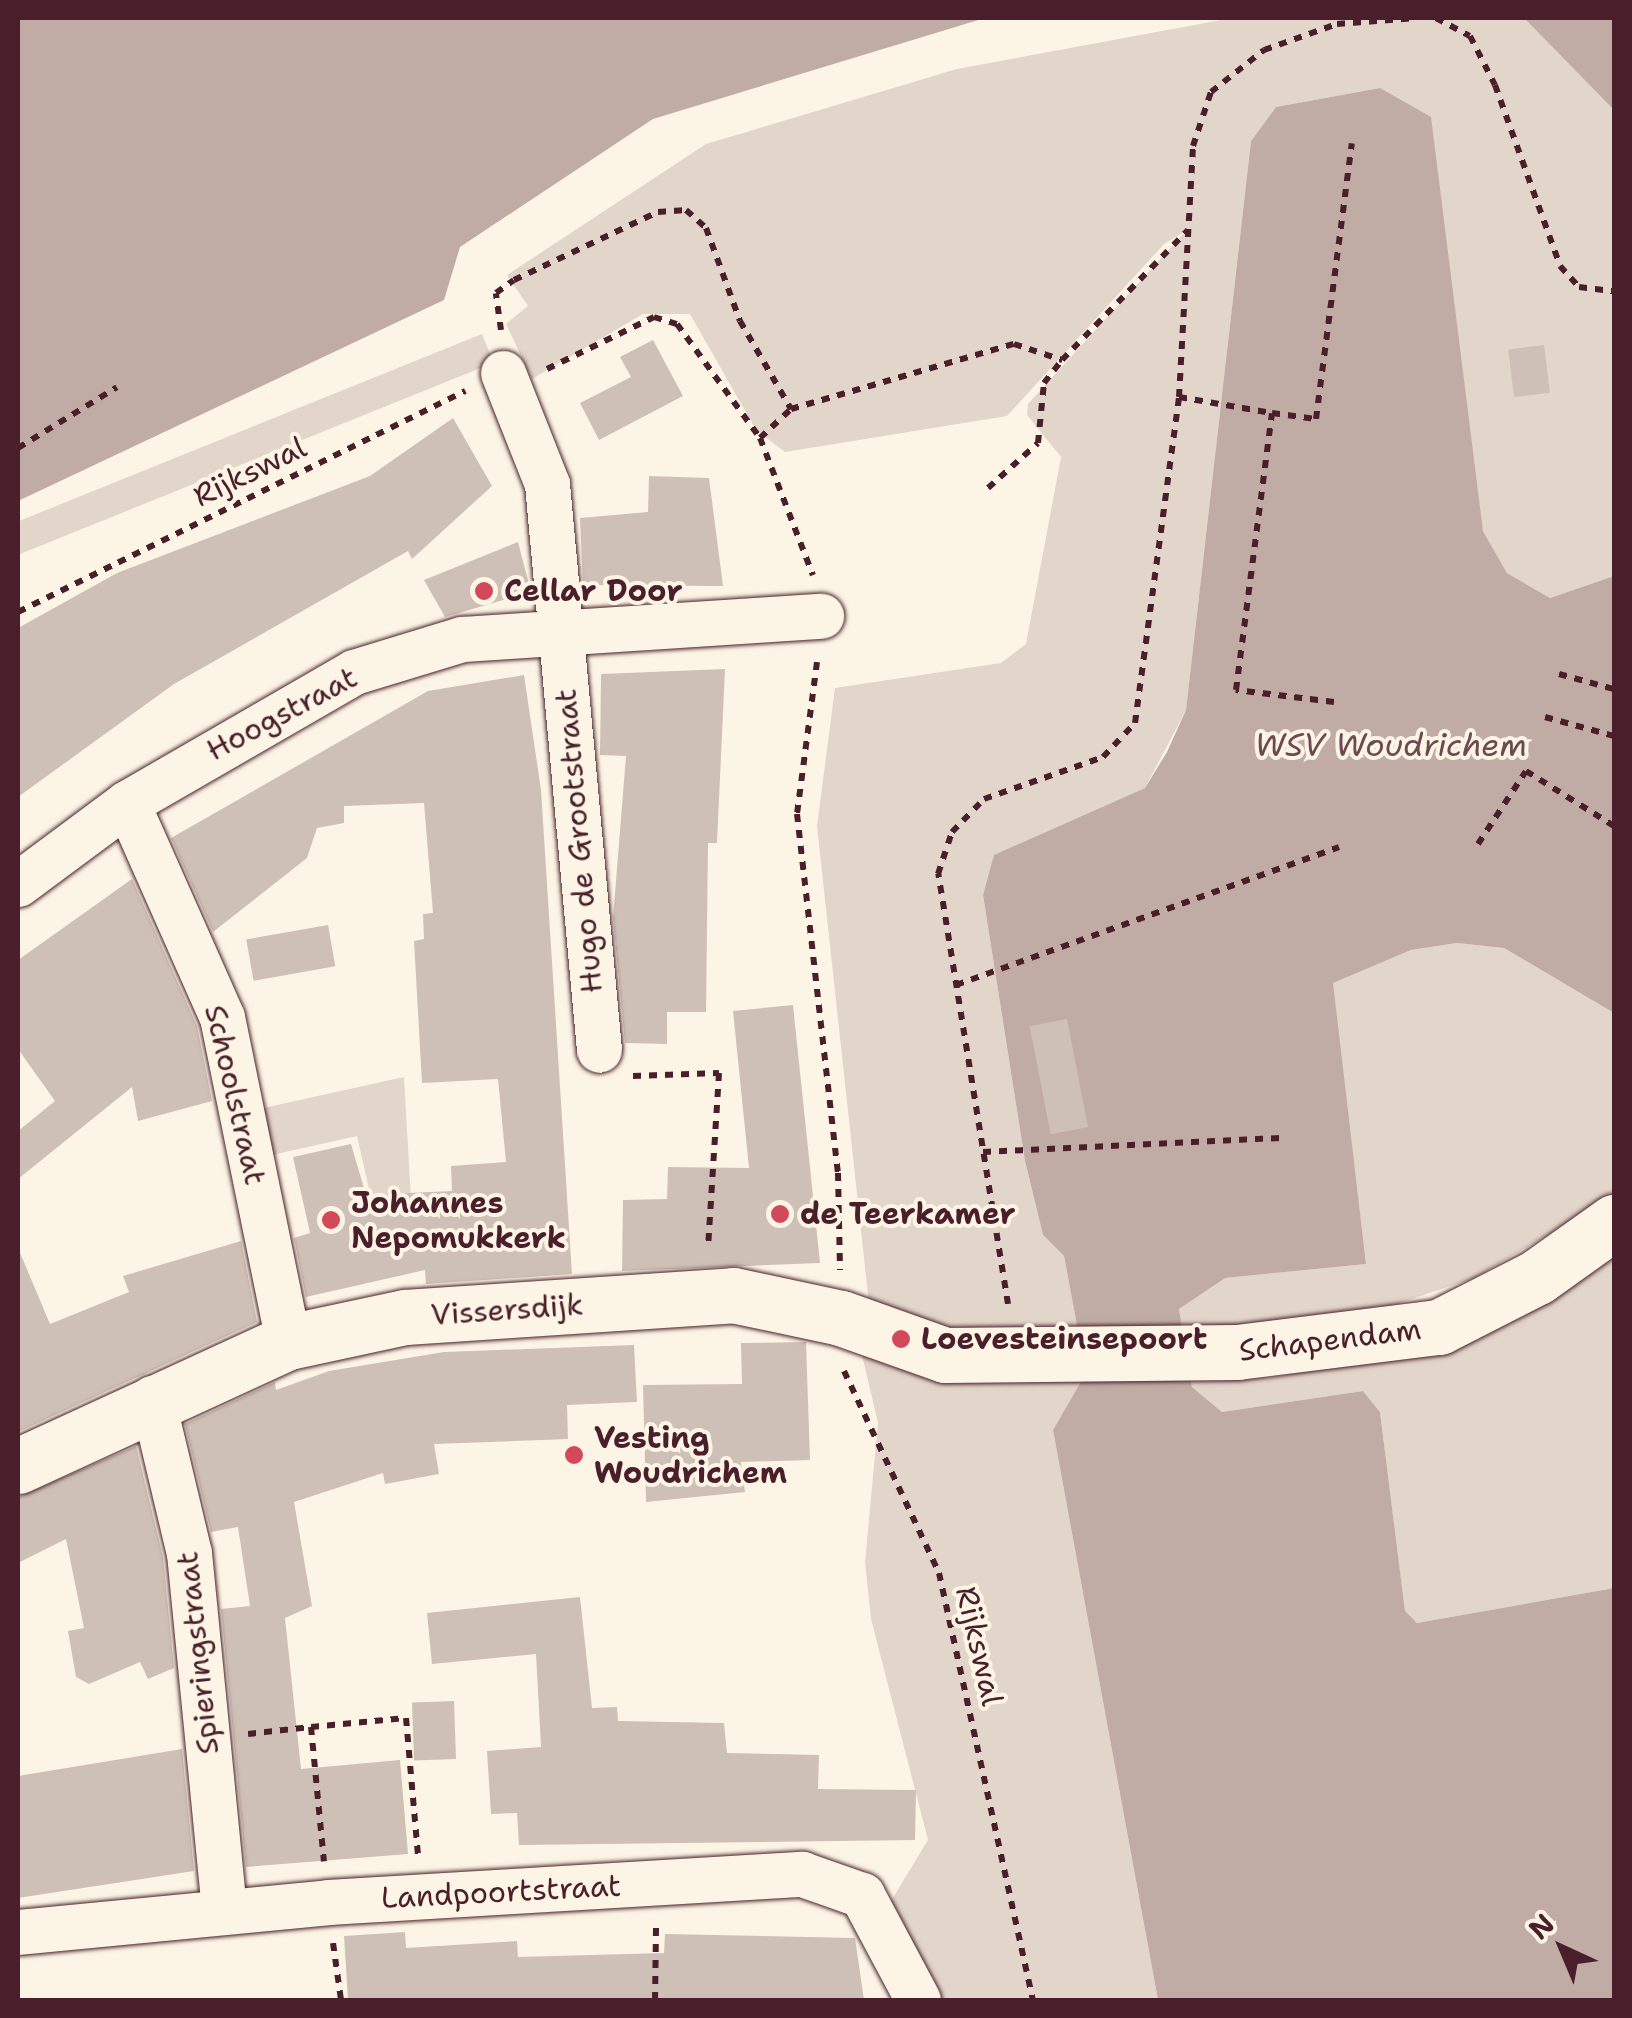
<!DOCTYPE html>
<html>
<head>
<meta charset="utf-8">
<style>
  body { margin:0 }
  #map { position:relative; width:1632px; height:2018px; overflow:hidden; background:#fcf5e5; font-family:"Shantell Sans",sans-serif }
  div>[style] { position:absolute }
  .green>* { inset:0; background:#e2d5ca; transform-origin:0 0 }
  .water>* { inset:0; background:#c0aca5 }
  .building>* { inset:0; background:#cfc0b7; transform-origin:0 0 }
  .path>* { height:6px; margin-top:-3px; transform-origin:0; background:repeating-linear-gradient(90deg,#4a1f2b 0 8px,transparent 0 16px) }
  .roads { filter:drop-shadow(0 0 2px #4a1f2b) drop-shadow(0 0 2px #4a1f2b) }
  .street>* { height:45px; margin:-22.5px; padding:0 22.5px; transform-origin:22.5px; border-radius:22.5px; background:#fcf5e5 }
  .secondary>* { height:55px; margin:-27.5px; padding:0 27.5px; transform-origin:27.5px; border-radius:27.5px; background:#fcf5e5 }
  .dots>* { width:28px; height:28px; translate:-50% -50%; box-sizing:border-box; border:5px solid #fcf5e5; border-radius:50% }
  span { translate:-50% -50%; white-space:nowrap; text-align:center; line-height:1.15; -webkit-text-stroke:8px #fcf5e5; paint-order:stroke }
  .street-label { font-size:30px; color:#4a1f2b }
  .poi-label { font-size:30px; color:#4a1f2b; font-weight:700 }
  .left { translate:0 -50%; text-align:left }
  .water-label { font-size:32px; color:#6d4950; font-style:italic }
  .frame { position:absolute; inset:0; border:20px solid #4a1f2b; pointer-events:none }
  .north { position:absolute; left:1512px; top:1898px; width:100px; height:100px; -webkit-text-stroke:8px #fcf5e5; paint-order:stroke; rotate:316deg; font-size:28px; font-weight:700; line-height:40px; text-align:center; color:#4a1f2b }
  .north::after { content:''; display:block; margin:auto; width:35px; height:45px; background:#4a1f2b; clip-path:polygon(50% 0,100% 100%,50% 72%,0 100%) }
</style>
</head>
<body>
<div id="map">
  <div class="green">
    <i style="clip-path:polygon(1232px 18px,1524px 18px,1614px 110px,1614px 576px,1550px 598px,1507px 573px,1483px 531px,1380px 88px,1276px 107px,1251px 141px,1186px 710px,1145px 788px,995px 855px,983px 895px,1025px 1161px,1043px 1235px,1064px 1256px,1079px 1335px,930px 1327px,869px 1304px,817px 826px,835px 688px,1001px 663px,1026px 644px,1061px 457px,1027px 415px,1028px 404px,1186px 231px,1164px 244px,1007px 416px,785px 452px,756px 430px,690px 314px,643px 314px,532px 379px,506px 324px,528px 306px,507px 275px,706px 144px,957px 69px)"></i>
    <i style="left:482px;top:334px;width:31px;height:514px;rotate:68deg"></i>
    <i style="clip-path:polygon(1457px 943px,1504px 948px,1614px 1013px,1614px 1196px,1474px 1278px,1352px 1319px,1183px 1334px,1179px 1309px,1224px 1278px,1366px 1264px,1332px 983px,1411px 950px)"></i>
    <i style="clip-path:polygon(404px 1077px,415px 1271px,389px 1277px,357px 1136px,272px 1155px,259px 1109px)"></i>
    <i style="clip-path:polygon(1614px 1252px,1614px 1588px,1417px 1623px,1405px 1612px,1380px 1412px,1363px 1391px,1222px 1412px,1192px 1387px,1191px 1380px,1270px 1378px,1439px 1346px)"></i>
    <i style="clip-path:polygon(862px 1355px,937px 1371px,1086px 1374px,1053px 1430px,1158px 2000px,937px 2000px,891px 1901px,928px 1840px,871px 1619px,865px 1562px,878px 1423px)"></i>
  </div>
  <div class="water">
    <i style="clip-path:polygon(18px 18px,985px 18px,653px 119px,460px 247px,444px 300px,18px 501px)"></i>
    <i style="clip-path:polygon(1524px 18px,1614px 18px,1614px 110px)"></i>
    <i style="clip-path:polygon(1380px 88px,1431px 117px,1483px 531px,1507px 573px,1550px 598px,1614px 576px,1614px 1013px,1504px 948px,1457px 943px,1411px 950px,1333px 983px,1366px 1264px,1225px 1278px,1179px 1309px,1192px 1387px,1222px 1412px,1363px 1391px,1380px 1412px,1405px 1611px,1417px 1623px,1614px 1588px,1614px 2000px,1158px 2000px,1053px 1430px,1086px 1373px,1064px 1256px,1043px 1235px,1025px 1161px,983px 895px,994px 855px,1145px 788px,1167px 752px,1186px 710px,1251px 141px,1276px 107px)"></i>
  </div>
  <div class="building">
    <i style="clip-path:polygon(653px 340px,683px 396px,599px 440px,580px 403px,631px 377px,620px 357px)"></i>
    <i style="left:1544px;top:345px;width:48px;height:36px;rotate:83deg"></i>
    <i style="clip-path:polygon(453px 418px,492px 486px,412px 559px,408px 551px,174px 684px,18px 797px,18px 628px,117px 573px,370px 476px)"></i>
    <i style="clip-path:polygon(649px 476px,709px 478px,723px 586px,583px 585px,580px 518px,648px 512px)"></i>
    <i style="clip-path:polygon(518px 542px,531px 592px,445px 617px,424px 580px)"></i>
    <i style="clip-path:polygon(725px 669px,717px 843px,708px 843px,706px 1012px,667px 1012px,667px 1044px,625px 1043px,613px 918px,626px 756px,600px 755px,601px 674px)"></i>
    <i style="clip-path:polygon(524px 675px,541px 790px,572px 1274px,426px 1284px,425px 1270px,306px 1297px,294px 1238px,310px 1233px,293px 1157px,351px 1144px,366px 1195px,452px 1191px,451px 1166px,506px 1162px,498px 1079px,422px 1083px,414px 941px,424px 939px,423px 914px,433px 913px,424px 803px,344px 806px,344px 823px,317px 828px,307px 858px,213px 932px,171px 838px,428px 691px)"></i>
    <i style="clip-path:polygon(132px 879px,197px 1026px,212px 1101px,138px 1121px,132px 1087px,18px 1179px,18px 1131px,55px 1101px,18px 1049px,18px 960px)"></i>
    <i style="left:328px;top:925px;width:42px;height:83px;rotate:80deg"></i>
    <i style="clip-path:polygon(793px 1005px,820px 1263px,622px 1271px,623px 1200px,667px 1199px,668px 1167px,749px 1168px,733px 1011px)"></i>
    <i style="left:1067px;top:1019px;width:110px;height:38px;rotate:79deg"></i>
    <i style="clip-path:polygon(241px 1241px,257px 1322px,18px 1432px,18px 1248px,50px 1324px,129px 1292px,123px 1276px)"></i>
    <i style="clip-path:polygon(806px 1342px,810px 1460px,741px 1462px,745px 1492px,646px 1502px,643px 1385px,742px 1384px,741px 1343px)"></i>
    <i style="clip-path:polygon(634px 1345px,637px 1402px,567px 1405px,568px 1439px,434px 1444px,439px 1474px,385px 1484px,383px 1473px,294px 1502px,312px 1606px,285px 1618px,301px 1769px,400px 1760px,408px 1854px,246px 1867px,221px 1609px,250px 1606px,238px 1527px,211px 1532px,185px 1424px,275px 1382px,276px 1390px,329px 1371px,444px 1352px)"></i>
    <i style="clip-path:polygon(136px 1446px,163px 1557px,174px 1668px,148px 1679px,140px 1662px,89px 1684px,76px 1677px,68px 1631px,84px 1628px,66px 1539px,18px 1563px,18px 1497px)"></i>
    <i style="clip-path:polygon(580px 1597px,592px 1708px,617px 1707px,618px 1721px,724px 1723px,727px 1753px,819px 1755px,818px 1789px,916px 1790px,915px 1840px,519px 1845px,517px 1813px,491px 1814px,487px 1751px,541px 1747px,536px 1654px,432px 1664px,427px 1613px)"></i>
    <i style="left:454px;top:1701px;width:58px;height:42px;rotate:88deg"></i>
    <i style="clip-path:polygon(182px 1749px,194px 1871px,18px 1898px,18px 1776px)"></i>
    <i style="clip-path:polygon(405px 1932px,406px 1948px,517px 1941px,518px 1957px,664px 1953px,665px 1934px,855px 1938px,864px 2000px,348px 2000px,344px 1936px)"></i>
  </div>
  <div class="path">
    <i style="left:1436px;top:18px;width:38px;rotate:28deg"></i>
    <i style="left:1470px;top:36px;width:55px;rotate:63deg"></i>
    <i style="left:1495px;top:85px;width:192px;rotate:70.2deg"></i>
    <i style="left:1560px;top:266px;width:28px;rotate:48deg"></i>
    <i style="left:1579px;top:287px;width:35px;rotate:7deg"></i>
    <i style="left:501px;top:330px;width:37px;rotate:-98deg"></i>
    <i style="left:496px;top:293px;width:22px;rotate:-36deg"></i>
    <i style="left:514px;top:280px;width:159px;rotate:-25.3deg"></i>
    <i style="left:658px;top:212px;width:28px;rotate:-4deg"></i>
    <i style="left:686px;top:210px;width:27px;rotate:42deg"></i>
    <i style="left:706px;top:228px;width:99px;rotate:69.9deg"></i>
    <i style="left:740px;top:321px;width:102px;rotate:59.9deg"></i>
    <i style="left:547px;top:369px;width:119px;rotate:-25.9deg"></i>
    <i style="left:654px;top:317px;width:24px;rotate:17deg"></i>
    <i style="left:677px;top:324px;width:141px;rotate:53.9deg"></i>
    <i style="left:760px;top:438px;width:147px;rotate:68.9deg"></i>
    <i style="left:1179px;top:397px;width:94px;rotate:9.8deg"></i>
    <i style="left:760px;top:438px;width:42px;rotate:-43.1deg"></i>
    <i style="left:791px;top:409px;width:232px;rotate:-16.3deg"></i>
    <i style="left:1014px;top:344px;width:51px;rotate:18.4deg"></i>
    <i style="left:18px;top:448px;width:116px;rotate:-31.6deg"></i>
    <i style="left:988px;top:488px;width:67px;rotate:-42deg"></i>
    <i style="left:1038px;top:443px;width:60px;rotate:-84.3deg"></i>
    <i style="left:1044px;top:383px;width:29px;rotate:-52deg"></i>
    <i style="left:1062px;top:360px;width:181px;rotate:-45.9deg"></i>
    <i style="left:18px;top:612px;width:499px;rotate:-26.3deg"></i>
    <i style="left:817px;top:662px;width:153px;rotate:97.5deg"></i>
    <i style="left:797px;top:814px;width:361px;rotate:83.5deg"></i>
    <i style="left:838px;top:1173px;width:97px;rotate:88.8deg"></i>
    <i style="left:1559px;top:674px;width:57px;rotate:15.3deg"></i>
    <i style="left:1334px;top:702px;width:99px;rotate:-173deg"></i>
    <i style="left:1236px;top:690px;width:279px;rotate:-82.6deg"></i>
    <i style="left:1272px;top:413px;width:44px;rotate:7.8deg"></i>
    <i style="left:1316px;top:419px;width:278px;rotate:-82.6deg"></i>
    <i style="left:1545px;top:717px;width:72px;rotate:15.4deg"></i>
    <i style="left:1478px;top:844px;width:87px;rotate:-56.7deg"></i>
    <i style="left:1526px;top:771px;width:104px;rotate:32deg"></i>
    <i style="left:956px;top:985px;width:407px;rotate:-19.8deg"></i>
    <i style="left:633px;top:1076px;width:86px;rotate:-2deg"></i>
    <i style="left:719px;top:1073px;width:174px;rotate:93.6deg"></i>
    <i style="left:983px;top:1152px;width:298px;rotate:-2.7deg"></i>
    <i style="left:1008px;top:1304px;width:436px;rotate:-99.2deg"></i>
    <i style="left:938px;top:874px;width:44px;rotate:-71.6deg"></i>
    <i style="left:952px;top:832px;width:46px;rotate:-45.9deg"></i>
    <i style="left:984px;top:799px;width:126px;rotate:-19.4deg"></i>
    <i style="left:1103px;top:757px;width:47px;rotate:-46.7deg"></i>
    <i style="left:1135px;top:723px;width:329px;rotate:-82.3deg"></i>
    <i style="left:1179px;top:397px;width:251px;rotate:-86.8deg"></i>
    <i style="left:1193px;top:146px;width:57px;rotate:-71.6deg"></i>
    <i style="left:1211px;top:92px;width:68px;rotate:-38.4deg"></i>
    <i style="left:1264px;top:50px;width:77px;rotate:-19.6deg"></i>
    <i style="left:1337px;top:24px;width:80px;rotate:-4.3deg"></i>
    <i style="left:844px;top:1371px;width:223px;rotate:64.8deg"></i>
    <i style="left:939px;top:1573px;width:437px;rotate:77.6deg"></i>
    <i style="left:311px;top:1727px;width:95px;rotate:-5.4deg"></i>
    <i style="left:406px;top:1718px;width:139px;rotate:85deg"></i>
    <i style="left:248px;top:1734px;width:63px;rotate:-6.3deg"></i>
    <i style="left:311px;top:1727px;width:135px;rotate:84.5deg"></i>
    <i style="left:333px;top:1943px;width:58px;rotate:82deg"></i>
    <i style="left:655px;top:2000px;width:76px;rotate:-89.2deg"></i>
  </div>
  <div class="roads">
    <div class="street">
      <i style="left:503px;top:373px;width:119px;rotate:68.4deg"></i>
      <i style="left:547px;top:484px;width:568px;rotate:84.75deg"></i>
      <i style="left:127px;top:803px;width:234px;rotate:66.1deg"></i>
      <i style="left:222px;top:1017px;width:332px;rotate:78.5deg"></i>
      <i style="left:18px;top:884px;width:136px;rotate:-36.6deg"></i>
      <i style="left:127px;top:803px;width:262px;rotate:-30deg"></i>
      <i style="left:354px;top:672px;width:113px;rotate:-17deg"></i>
      <i style="left:462px;top:639px;width:360px;rotate:-3.7deg"></i>
      <i style="left:152px;top:1398px;width:159px;rotate:76.6deg"></i>
      <i style="left:189px;top:1553px;width:360px;rotate:84.4deg"></i>
      <i style="left:18px;top:1932px;width:311px;rotate:-5.5deg"></i>
      <i style="left:328px;top:1902px;width:475px;rotate:-3.4deg"></i>
      <i style="left:802px;top:1874px;width:64px;rotate:19.3deg"></i>
      <i style="left:862px;top:1895px;width:119px;rotate:61.9deg"></i>
    </div>
    <div class="secondary">
      <i style="left:18px;top:1466px;width:297px;rotate:-24.7deg"></i>
      <i style="left:288px;top:1342px;width:120px;rotate:-12.1deg"></i>
      <i style="left:405px;top:1317px;width:329px;rotate:-3.8deg"></i>
      <i style="left:733px;top:1295px;width:110px;rotate:12deg"></i>
      <i style="left:841px;top:1318px;width:110px;rotate:19.6deg"></i>
      <i style="left:945px;top:1355px;width:292px;rotate:-0.6deg"></i>
      <i style="left:1237px;top:1352px;width:204px;rotate:-7.1deg"></i>
      <i style="left:1439px;top:1327px;width:110px;rotate:-27deg"></i>
      <i style="left:1537px;top:1277px;width:95px;rotate:-35.5deg"></i>
    </div>
  </div>
  <div class="dots">
    <i style="left:484px;top:591px;background:#d1495b"></i>
    <i style="left:780px;top:1214px;background:#d1495b"></i>
    <i style="left:331px;top:1220px;background:#d1495b"></i>
    <i style="left:901px;top:1339px;background:#d1495b"></i>
    <i style="left:574px;top:1455px;background:#d1495b"></i>
  </div>
  <div class="street-label">
    <span style="left:250px;top:472px;rotate:-26deg">Rijkswal</span>
    <span style="left:282px;top:714px;rotate:-28deg">Hoogstraat</span>
    <span style="left:579px;top:841px;rotate:-95deg">Hugo de Grootstraat</span>
    <span style="left:235px;top:1095px;rotate:77deg">Schoolstraat</span>
    <span style="left:507px;top:1310px;rotate:-4deg">Vissersdijk</span>
    <span style="left:1330px;top:1340px;rotate:-7deg">Schapendam</span>
    <span style="left:979px;top:1646px;rotate:77deg">Rijkswal</span>
    <span style="left:198px;top:1653px;rotate:-96deg">Spieringstraat</span>
    <span style="left:501px;top:1892px;rotate:-3deg">Landpoortstraat</span>
  </div>
  <div class="poi-label">
    <span class="left" style="left:504px;top:591px">Cellar Door</span>
    <span class="left" style="left:351px;top:1220px">Johannes<br>Nepomukkerk</span>
    <span class="left" style="left:800px;top:1214px">de Teerkamer</span>
    <span class="left" style="left:921px;top:1339px">Loevesteinsepoort</span>
    <span class="left" style="left:594px;top:1455px">Vesting<br>Woudrichem</span>
  </div>
  <div class="water-label">
    <span style="left:1391px;top:745px">WSV Woudrichem</span>
  </div>
  <div class="frame"></div>
  <div class="north">N</div>
</div>
</body>
</html>
